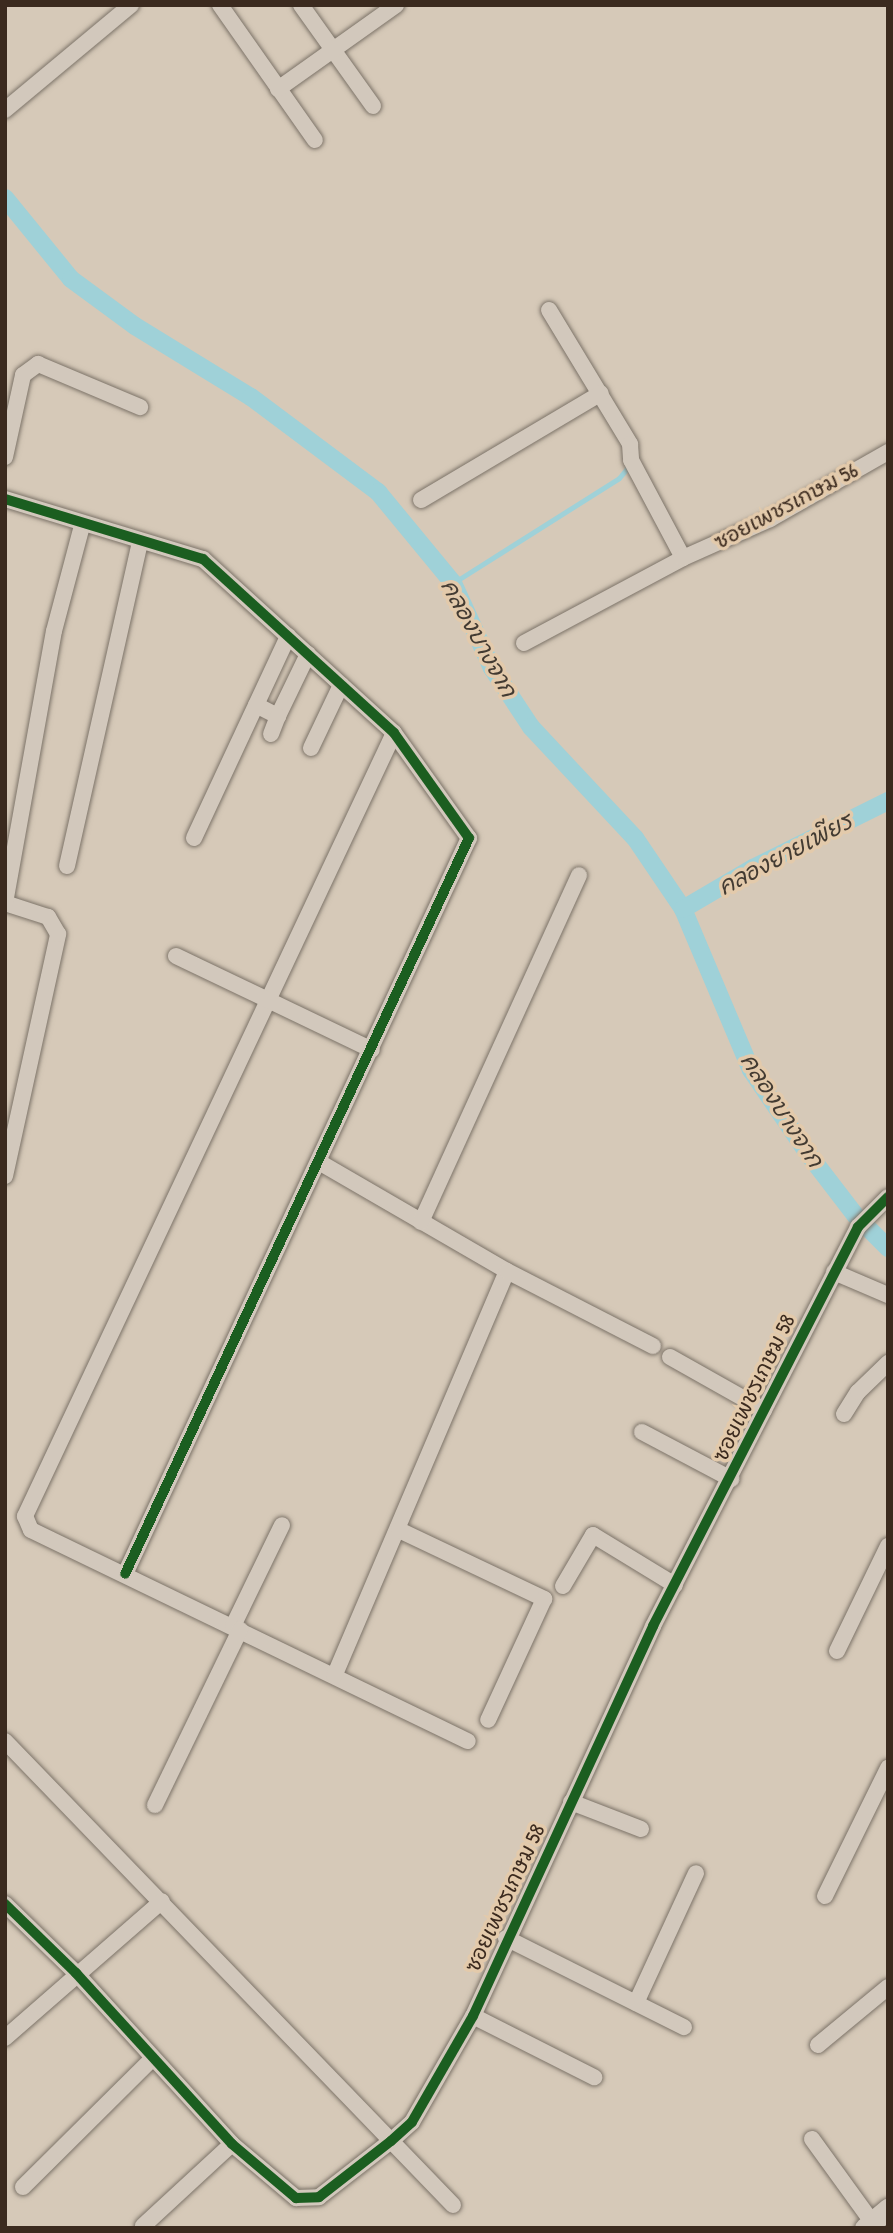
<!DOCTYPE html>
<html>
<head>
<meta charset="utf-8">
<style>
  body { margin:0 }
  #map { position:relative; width:893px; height:2233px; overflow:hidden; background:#d6c9b8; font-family:"Patrick Hand","Playpen Sans Thai",sans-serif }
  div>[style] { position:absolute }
  .stream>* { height:5px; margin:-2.5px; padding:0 2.5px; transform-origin:2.5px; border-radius:2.5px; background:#9fd1d8 }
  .canal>* { height:18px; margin:-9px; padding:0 9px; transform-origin:9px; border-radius:9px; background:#9fd1d8 }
  .roads { filter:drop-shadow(0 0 2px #7c7368) drop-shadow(0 0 2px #7c7368) }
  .street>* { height:16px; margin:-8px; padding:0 8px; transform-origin:8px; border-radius:8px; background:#d2c8bc }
  .secondary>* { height:21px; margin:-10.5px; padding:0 10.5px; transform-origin:10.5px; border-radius:10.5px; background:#d2c8bc }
  .cycleway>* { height:10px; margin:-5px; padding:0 5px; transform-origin:5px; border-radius:5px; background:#1b5e20 }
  span { translate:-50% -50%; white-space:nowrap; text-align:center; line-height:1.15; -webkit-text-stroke:7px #e3caab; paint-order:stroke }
  .street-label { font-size:21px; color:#3b2a1e }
  .water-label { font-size:23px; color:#433b32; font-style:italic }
  .frame { position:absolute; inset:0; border:7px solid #3b2a1e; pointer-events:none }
</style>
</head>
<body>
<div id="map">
  <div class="stream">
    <i style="left:453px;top:583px;width:196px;rotate:-32.3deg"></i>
    <i style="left:619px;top:478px;width:17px;rotate:-50deg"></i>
  </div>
  <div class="canal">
    <i style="left:5px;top:198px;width:104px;rotate:50.8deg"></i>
    <i style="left:71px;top:279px;width:79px;rotate:36.3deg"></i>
    <i style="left:135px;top:326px;width:136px;rotate:31.5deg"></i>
    <i style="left:251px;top:397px;width:159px;rotate:36.8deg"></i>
    <i style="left:378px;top:492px;width:118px;rotate:50.5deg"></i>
    <i style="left:453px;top:583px;width:94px;rotate:65.4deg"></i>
    <i style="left:492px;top:668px;width:71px;rotate:56.5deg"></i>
    <i style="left:531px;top:727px;width:152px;rotate:46.9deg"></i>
    <i style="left:635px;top:838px;width:86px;rotate:55.9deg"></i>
    <i style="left:683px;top:909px;width:175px;rotate:67.1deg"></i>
    <i style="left:751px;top:1070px;width:103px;rotate:55.7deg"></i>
    <i style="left:809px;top:1155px;width:76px;rotate:52.5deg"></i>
    <i style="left:855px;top:1215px;width:47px;rotate:45deg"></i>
    <i style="left:683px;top:909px;width:81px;rotate:-30.4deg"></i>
    <i style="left:753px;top:868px;width:151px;rotate:-26.4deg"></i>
  </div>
  <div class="roads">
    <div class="street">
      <i style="left:220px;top:5px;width:165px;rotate:54.9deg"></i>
      <i style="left:301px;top:5px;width:124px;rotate:54.5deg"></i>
      <i style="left:278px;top:89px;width:145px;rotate:-35.4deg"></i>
      <i style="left:5px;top:110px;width:164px;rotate:-39.8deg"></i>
      <i style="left:549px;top:310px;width:157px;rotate:58.8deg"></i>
      <i style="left:630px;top:444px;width:16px;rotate:86deg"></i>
      <i style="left:631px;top:460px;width:111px;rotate:62deg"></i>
      <i style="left:5px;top:457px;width:84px;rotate:-77.6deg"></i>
      <i style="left:23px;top:375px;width:19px;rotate:-36deg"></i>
      <i style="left:38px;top:364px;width:111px;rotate:22.9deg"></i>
      <i style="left:5px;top:499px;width:207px;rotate:16.9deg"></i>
      <i style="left:203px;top:559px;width:258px;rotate:42.3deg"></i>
      <i style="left:394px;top:733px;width:129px;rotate:54.5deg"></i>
      <i style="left:469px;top:838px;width:812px;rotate:115.05deg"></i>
      <i style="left:421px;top:500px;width:209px;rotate:-30.7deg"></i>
      <i style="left:524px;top:643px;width:180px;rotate:-28.1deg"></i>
      <i style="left:683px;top:558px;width:95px;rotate:-24.1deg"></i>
      <i style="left:770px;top:519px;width:136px;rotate:-29.6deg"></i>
      <i style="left:256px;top:705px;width:25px;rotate:27deg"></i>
      <i style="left:278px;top:716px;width:69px;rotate:-64.2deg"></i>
      <i style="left:394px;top:733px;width:866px;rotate:115.23deg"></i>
      <i style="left:25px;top:1516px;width:15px;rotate:67deg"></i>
      <i style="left:31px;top:1530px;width:485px;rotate:25.8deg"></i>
      <i style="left:271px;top:734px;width:19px;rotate:-69deg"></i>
      <i style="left:311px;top:748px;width:70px;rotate:-64.5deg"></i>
      <i style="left:194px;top:838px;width:223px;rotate:-65deg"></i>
      <i style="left:67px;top:866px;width:332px;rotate:-77.3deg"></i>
      <i style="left:176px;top:956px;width:217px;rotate:25.6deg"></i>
      <i style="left:319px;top:1162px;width:217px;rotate:30.1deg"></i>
      <i style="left:507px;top:1271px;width:440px;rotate:113.1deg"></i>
      <i style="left:5px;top:1176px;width:248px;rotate:-77.6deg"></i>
      <i style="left:58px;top:934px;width:20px;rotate:-120deg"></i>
      <i style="left:48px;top:917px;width:45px;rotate:-162deg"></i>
      <i style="left:5px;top:903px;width:276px;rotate:-79.8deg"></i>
      <i style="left:54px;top:631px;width:109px;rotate:-75.1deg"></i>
      <i style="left:421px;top:1222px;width:381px;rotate:-65.5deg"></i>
      <i style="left:507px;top:1271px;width:164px;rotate:27.2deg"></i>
      <i style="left:834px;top:1272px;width:59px;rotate:23.1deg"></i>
      <i style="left:670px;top:1357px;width:108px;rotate:29.4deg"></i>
      <i style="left:844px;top:1414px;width:26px;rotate:-58deg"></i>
      <i style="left:858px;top:1392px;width:42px;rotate:-44deg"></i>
      <i style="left:642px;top:1432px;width:101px;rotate:27.8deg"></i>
      <i style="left:399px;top:1530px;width:161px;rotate:25.4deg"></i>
      <i style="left:544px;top:1599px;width:133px;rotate:114.8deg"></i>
      <i style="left:563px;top:1586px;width:59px;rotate:-59.5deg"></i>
      <i style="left:593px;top:1535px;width:96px;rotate:31.4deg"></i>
      <i style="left:233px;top:1626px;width:112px;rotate:-64.1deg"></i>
      <i style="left:837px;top:1651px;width:117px;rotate:-64.1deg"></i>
      <i style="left:5px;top:1741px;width:645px;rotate:46.01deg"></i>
      <i style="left:571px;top:1802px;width:75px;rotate:21.1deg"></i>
      <i style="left:155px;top:1805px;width:195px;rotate:-64.1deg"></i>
      <i style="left:825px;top:1896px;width:143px;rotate:-63.8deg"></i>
      <i style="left:5px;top:1904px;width:99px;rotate:44.2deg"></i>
      <i style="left:76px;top:1973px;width:231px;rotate:47.6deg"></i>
      <i style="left:232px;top:2144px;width:84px;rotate:40.2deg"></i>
      <i style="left:296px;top:2198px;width:23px;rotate:-2deg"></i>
      <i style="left:319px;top:2197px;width:91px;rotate:-37.9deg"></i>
      <i style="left:391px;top:2141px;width:28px;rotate:-42deg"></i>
      <i style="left:412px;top:2122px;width:122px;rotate:-60.1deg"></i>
      <i style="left:473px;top:2016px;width:430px;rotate:-65.2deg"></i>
      <i style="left:653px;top:1626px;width:449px;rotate:-62.8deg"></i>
      <i style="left:858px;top:1227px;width:42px;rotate:-45deg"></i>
      <i style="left:506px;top:1938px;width:199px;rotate:26.6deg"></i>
      <i style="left:636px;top:2003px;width:143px;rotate:-65.2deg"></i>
      <i style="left:473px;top:2016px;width:136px;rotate:26.8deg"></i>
      <i style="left:5px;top:2038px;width:208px;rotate:-41.1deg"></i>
      <i style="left:818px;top:2045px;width:91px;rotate:-39.6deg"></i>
      <i style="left:812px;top:2139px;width:102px;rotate:54.1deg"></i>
      <i style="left:23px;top:2187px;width:183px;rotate:-44.8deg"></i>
      <i style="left:143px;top:2226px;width:121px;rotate:-42.7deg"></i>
    </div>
    <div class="secondary">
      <i style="left:865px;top:2228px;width:30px;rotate:-40deg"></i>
    </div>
  </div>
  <div class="cycleway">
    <i style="left:5px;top:499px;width:207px;rotate:16.9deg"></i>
    <i style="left:203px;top:559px;width:258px;rotate:42.3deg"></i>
    <i style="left:394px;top:733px;width:129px;rotate:54.5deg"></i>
    <i style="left:469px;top:838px;width:812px;rotate:115.05deg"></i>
    <i style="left:5px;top:1904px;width:99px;rotate:44.2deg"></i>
    <i style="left:76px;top:1973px;width:231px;rotate:47.6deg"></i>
    <i style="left:232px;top:2144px;width:84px;rotate:40.2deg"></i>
    <i style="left:296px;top:2198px;width:23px;rotate:-2deg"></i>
    <i style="left:319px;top:2197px;width:91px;rotate:-37.9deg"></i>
    <i style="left:391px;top:2141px;width:28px;rotate:-42deg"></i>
    <i style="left:412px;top:2122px;width:122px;rotate:-60.1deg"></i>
    <i style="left:473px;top:2016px;width:430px;rotate:-65.2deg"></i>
    <i style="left:653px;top:1626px;width:449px;rotate:-62.8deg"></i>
    <i style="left:858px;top:1227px;width:42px;rotate:-45deg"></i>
  </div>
  <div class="street-label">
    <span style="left:786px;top:506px;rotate:-28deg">ซอยเพชรเกษม 56</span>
    <span style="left:754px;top:1388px;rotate:-64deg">ซอยเพชรเกษม 58</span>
    <span style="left:505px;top:1898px;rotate:-65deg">ซอยเพชรเกษม 58</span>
  </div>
  <div class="water-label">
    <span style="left:479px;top:638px;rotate:61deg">คลองบางจาก</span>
    <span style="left:785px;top:854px;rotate:-28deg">คลองยายเพียร</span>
    <span style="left:782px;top:1110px;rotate:57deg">คลองบางจาก</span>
  </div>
  <div class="frame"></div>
</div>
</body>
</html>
